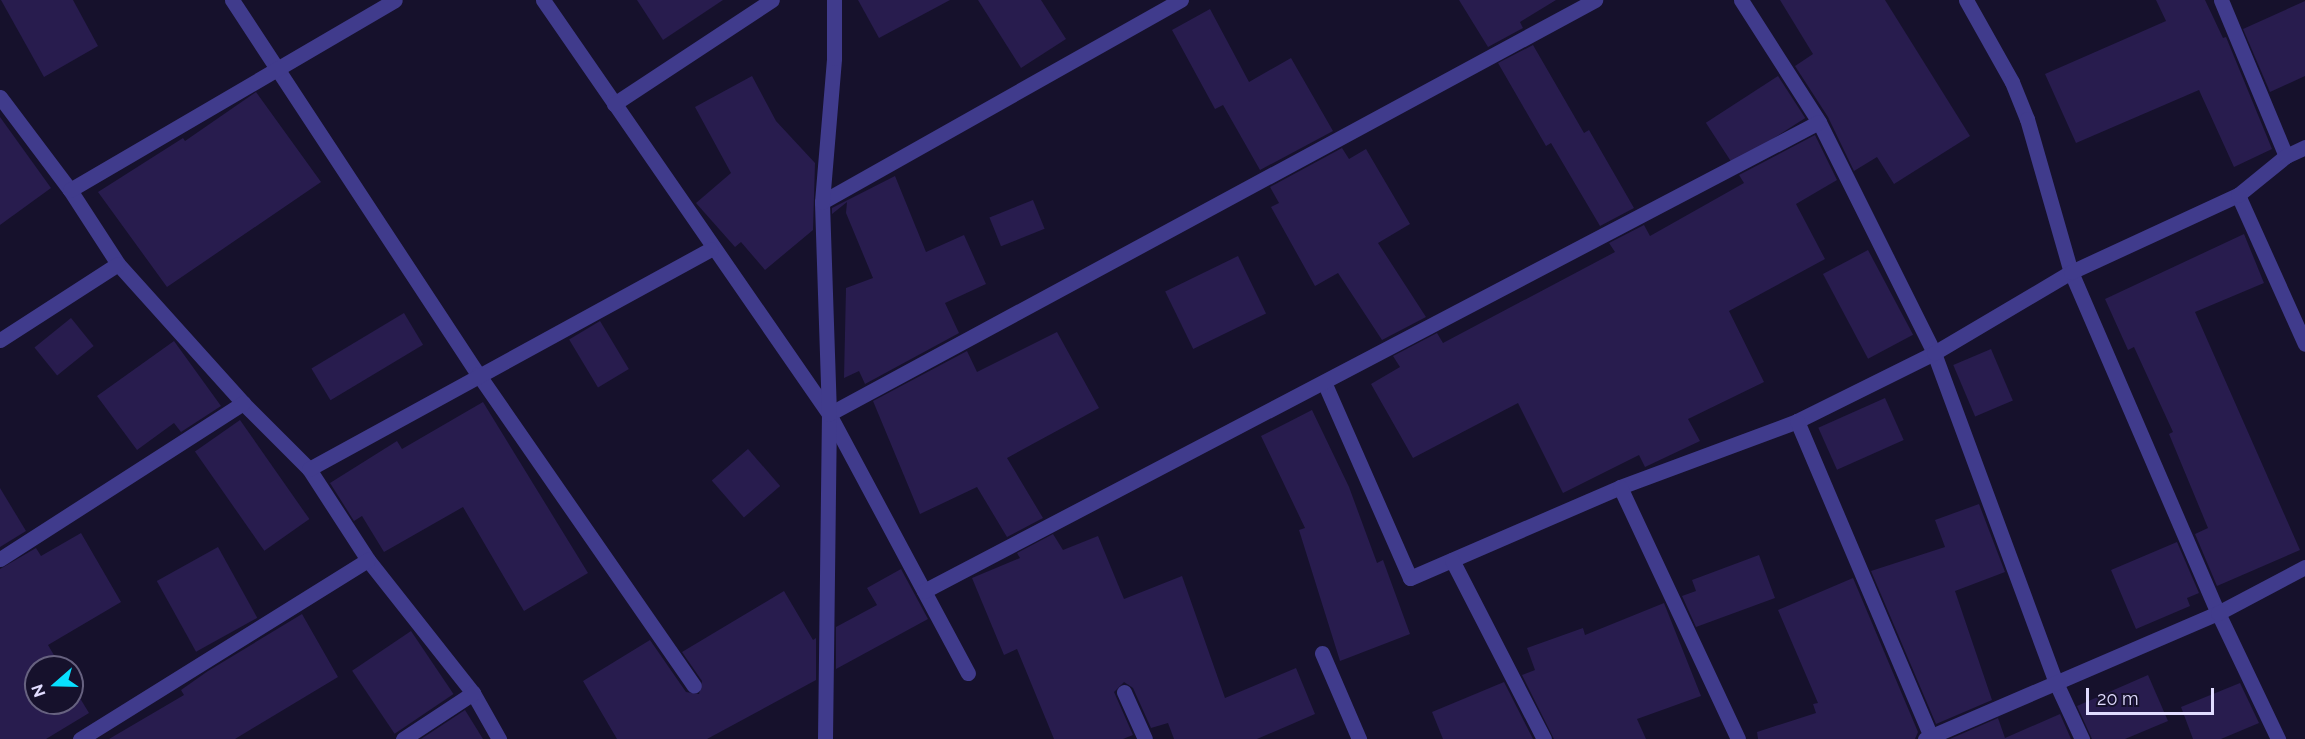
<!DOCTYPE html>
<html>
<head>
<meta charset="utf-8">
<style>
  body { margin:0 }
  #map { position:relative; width:2305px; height:739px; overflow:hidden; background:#16112c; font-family:Raleway,sans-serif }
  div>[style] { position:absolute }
  .building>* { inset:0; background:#281c4e; transform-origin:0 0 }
  .minor>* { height:15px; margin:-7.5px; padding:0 7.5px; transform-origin:7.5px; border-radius:7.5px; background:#403b8c }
  .tertiary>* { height:15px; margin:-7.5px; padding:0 7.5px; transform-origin:7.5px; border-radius:7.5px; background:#403b8c }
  span { translate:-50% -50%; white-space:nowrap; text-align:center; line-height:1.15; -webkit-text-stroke:4.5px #16112c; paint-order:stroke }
  .north { position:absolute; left:24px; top:655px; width:60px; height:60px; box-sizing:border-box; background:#16112c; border:2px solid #676280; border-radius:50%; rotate:250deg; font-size:16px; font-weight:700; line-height:24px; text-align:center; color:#e1dcff }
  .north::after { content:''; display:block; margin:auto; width:21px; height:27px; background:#08dfff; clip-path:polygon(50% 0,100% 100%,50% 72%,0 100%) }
  .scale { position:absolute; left:2086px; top:688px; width:128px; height:27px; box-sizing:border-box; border:3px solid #e1dcff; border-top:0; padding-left:8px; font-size:18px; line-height:21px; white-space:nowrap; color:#e1dcff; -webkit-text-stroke:4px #16112c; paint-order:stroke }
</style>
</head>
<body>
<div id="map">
  <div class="building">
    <i style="clip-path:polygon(1px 0,73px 0,98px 46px,44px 77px)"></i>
    <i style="clip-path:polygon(637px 0,723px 0,663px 40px)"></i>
    <i style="clip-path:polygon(858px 0,950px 0,879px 38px)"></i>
    <i style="clip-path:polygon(978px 0,1041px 0,1066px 39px,1021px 68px)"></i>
    <i style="clip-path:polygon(1459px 0,1556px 0,1520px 22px,1523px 28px,1488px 47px)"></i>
    <i style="clip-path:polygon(1780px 0,1885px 0,1970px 136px,1894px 184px,1877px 157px,1854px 171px,1828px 117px,1795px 66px,1813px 54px)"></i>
    <i style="clip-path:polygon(2156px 0,2205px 0,2223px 38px,2226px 37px,2272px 149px,2234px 167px,2199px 90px,2076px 143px,2045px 74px,2166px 21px)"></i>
    <i style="clip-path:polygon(2305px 1px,2305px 76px,2270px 92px,2243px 29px)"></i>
    <i style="clip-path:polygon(1210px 9px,1249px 82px,1291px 58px,1333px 131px,1260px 170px,1223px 105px,1215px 109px,1172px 30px)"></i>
    <i style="clip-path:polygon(1533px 45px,1584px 133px,1589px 130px,1634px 208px,1600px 226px,1551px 143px,1546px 146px,1498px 63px)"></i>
    <i style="clip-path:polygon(752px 76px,776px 121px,815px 163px,813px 230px,765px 270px,741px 242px,735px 247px,696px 203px,731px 173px,695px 107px)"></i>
    <i style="left:1778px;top:76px;width:50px;height:86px;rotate:57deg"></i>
    <i style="clip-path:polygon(256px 92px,321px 182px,167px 287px,98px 192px,183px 138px,185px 141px)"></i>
    <i style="clip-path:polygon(0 117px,51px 188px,0 225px)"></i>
    <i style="clip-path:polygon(1815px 135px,1837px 180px,1796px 204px,1825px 259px,1729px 311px,1764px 382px,1688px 419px,1700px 441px,1645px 467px,1639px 455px,1563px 493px,1518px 403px,1413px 458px,1371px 384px,1400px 367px,1393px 356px,1437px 333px,1443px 343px,1615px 252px,1609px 243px,1644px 225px,1650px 236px,1744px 183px,1739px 175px)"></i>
    <i style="clip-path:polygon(1342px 148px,1349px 159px,1366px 149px,1410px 224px,1378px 243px,1426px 317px,1382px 340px,1338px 273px,1315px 286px,1271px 207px,1279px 203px,1270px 187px)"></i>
    <i style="clip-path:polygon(895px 176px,926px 252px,964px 235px,986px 284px,945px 303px,959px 333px,865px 384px,859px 371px,844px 378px,846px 288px,873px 278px,846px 213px,847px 202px,832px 214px,832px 208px)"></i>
    <i style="left:1033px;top:200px;width:31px;height:47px;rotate:68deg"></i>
    <i style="clip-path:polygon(2244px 234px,2264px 283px,2195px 312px,2300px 550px,2217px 586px,2195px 534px,2208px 528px,2169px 434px,2173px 432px,2134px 347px,2128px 350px,2105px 299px)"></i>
    <i style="left:1868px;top:250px;width:96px;height:51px;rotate:62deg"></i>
    <i style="left:1238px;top:256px;width:64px;height:81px;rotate:64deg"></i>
    <i style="left:404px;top:313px;width:37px;height:108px;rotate:59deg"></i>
    <i style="left:71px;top:318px;width:36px;height:47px;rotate:51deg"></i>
    <i style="left:600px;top:321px;width:56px;height:36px;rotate:59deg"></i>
    <i style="clip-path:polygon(1057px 332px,1099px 408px,1007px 458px,1043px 518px,1007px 537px,977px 487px,920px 514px,873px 401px,967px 351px,977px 372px)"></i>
    <i style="clip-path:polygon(174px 341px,221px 406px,181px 432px,174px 423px,137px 450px,97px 396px)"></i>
    <i style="left:1991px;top:349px;width:56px;height:41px;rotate:67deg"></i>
    <i style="left:1885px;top:398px;width:46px;height:73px;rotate:66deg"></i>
    <i style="clip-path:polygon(483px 402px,588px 573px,524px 611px,463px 507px,384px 552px,362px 516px,354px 521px,330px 483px,397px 441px,402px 449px)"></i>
    <i style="clip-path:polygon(1312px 410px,1349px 487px,1377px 563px,1383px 560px,1410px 634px,1340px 661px,1299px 530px,1305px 528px,1261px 436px)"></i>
    <i style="left:240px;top:420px;width:121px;height:55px;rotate:55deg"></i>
    <i style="left:748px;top:449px;width:49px;height:48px;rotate:49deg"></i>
    <i style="clip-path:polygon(0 488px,26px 531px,0 547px)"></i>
    <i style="clip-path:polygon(1979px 504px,2005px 572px,1955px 591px,1992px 700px,1936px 724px,1871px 571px,1945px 547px,1935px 520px)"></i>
    <i style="clip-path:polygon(81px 533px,121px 602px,48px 645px,61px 667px,36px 667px,36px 703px,72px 703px,72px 685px,89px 713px,46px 739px,0 739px,0 569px,36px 548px,41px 556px)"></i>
    <i style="clip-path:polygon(1053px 534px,1063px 550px,1098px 536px,1124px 599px,1182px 576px,1225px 698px,1296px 668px,1315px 714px,1257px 739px,1174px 739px,1168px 723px,1151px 728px,1133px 688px,1124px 682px,1114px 692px,1133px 735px,1123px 739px,1054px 739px,1017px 649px,1004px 655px,972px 578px,1020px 558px,1017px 553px)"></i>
    <i style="clip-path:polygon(2177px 542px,2199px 593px,2187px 598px,2190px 606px,2136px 629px,2111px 570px)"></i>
    <i style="left:218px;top:547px;width:81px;height:70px;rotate:61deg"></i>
    <i style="clip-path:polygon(1759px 555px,1775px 598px,1696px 627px,1682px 596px,1696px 591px,1692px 580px)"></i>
    <i style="clip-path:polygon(901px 569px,928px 619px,836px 669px,836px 627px,877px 605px,867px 588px)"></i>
    <i style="clip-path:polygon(1853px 578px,1918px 732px,1915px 739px,1758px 739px,1757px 732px,1816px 713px,1813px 704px,1818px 703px,1778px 610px)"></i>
    <i style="clip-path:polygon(784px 591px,813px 640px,816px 638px,816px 680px,707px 739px,617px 739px,583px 681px,650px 640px,686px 692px,699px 694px,702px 681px,682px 652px)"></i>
    <i style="clip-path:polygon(1664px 603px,1701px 696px,1637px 719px,1646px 739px,1554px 739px,1522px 675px,1535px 670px,1527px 648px,1583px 628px,1585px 635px)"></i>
    <i style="clip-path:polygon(302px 614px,338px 677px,235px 739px,109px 739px,184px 695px,181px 690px,208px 671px)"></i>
    <i style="left:411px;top:631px;width:76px;height:71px;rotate:56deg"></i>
    <i style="clip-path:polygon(2148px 675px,2168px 721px,2125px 739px,2092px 739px,2077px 706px)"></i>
    <i style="clip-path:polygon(1504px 682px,1533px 739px,1443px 739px,1432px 712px)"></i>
    <i style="clip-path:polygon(2240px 683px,2259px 723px,2221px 739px,2193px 739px,2181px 707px)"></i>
    <i style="clip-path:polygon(465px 710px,483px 739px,421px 739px)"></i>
    <i style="clip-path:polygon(2060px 714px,2071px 739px,1950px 739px,1998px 718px,2005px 738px)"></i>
  </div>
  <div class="minor">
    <i style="left:232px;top:0;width:448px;rotate:56.7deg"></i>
    <i style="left:478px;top:374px;width:379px;rotate:55.3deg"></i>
    <i style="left:543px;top:0;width:503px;rotate:55.36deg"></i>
    <i style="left:829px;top:414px;width:294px;rotate:61.8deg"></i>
    <i style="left:1741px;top:0;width:145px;rotate:57.4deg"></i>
    <i style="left:1819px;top:122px;width:258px;rotate:63.5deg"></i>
    <i style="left:1934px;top:353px;width:354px;rotate:69.7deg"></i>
    <i style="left:2057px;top:685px;width:60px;rotate:65.2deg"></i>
    <i style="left:1966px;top:0;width:94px;rotate:60.7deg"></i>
    <i style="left:2012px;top:82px;width:40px;rotate:68deg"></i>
    <i style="left:2027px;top:119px;width:159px;rotate:74deg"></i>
    <i style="left:2071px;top:272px;width:371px;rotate:66.7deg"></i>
    <i style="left:2218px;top:613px;width:140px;rotate:64.5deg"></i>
    <i style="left:2221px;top:0;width:169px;rotate:67.4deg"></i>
    <i style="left:0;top:97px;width:116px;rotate:53deg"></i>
    <i style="left:70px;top:190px;width:88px;rotate:57deg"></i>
    <i style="left:118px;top:264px;width:187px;rotate:48deg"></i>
    <i style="left:243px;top:403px;width:93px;rotate:45deg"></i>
    <i style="left:309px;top:469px;width:108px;rotate:57deg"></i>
    <i style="left:368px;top:560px;width:169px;rotate:51.7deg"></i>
    <i style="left:473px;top:693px;width:53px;rotate:60.5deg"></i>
    <i style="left:614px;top:104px;width:189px;rotate:-33.4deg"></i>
    <i style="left:70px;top:190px;width:376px;rotate:-30.3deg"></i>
    <i style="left:2238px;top:195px;width:163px;rotate:65.8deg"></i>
    <i style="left:822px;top:202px;width:412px;rotate:-29.4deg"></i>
    <i style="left:0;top:340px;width:140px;rotate:-32.8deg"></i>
    <i style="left:1324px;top:382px;width:214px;rotate:66.3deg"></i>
    <i style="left:1410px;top:578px;width:229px;rotate:-23.4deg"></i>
    <i style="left:1620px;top:487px;width:189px;rotate:-20.4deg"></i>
    <i style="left:1797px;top:421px;width:153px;rotate:-26.4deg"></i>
    <i style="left:1934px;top:353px;width:159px;rotate:-30.6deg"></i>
    <i style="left:2071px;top:272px;width:184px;rotate:-24.8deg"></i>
    <i style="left:2238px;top:195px;width:62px;rotate:-39.1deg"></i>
    <i style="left:2286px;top:156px;width:21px;rotate:-25deg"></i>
    <i style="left:829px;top:414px;width:871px;rotate:-28.39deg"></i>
    <i style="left:1797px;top:421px;width:345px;rotate:67deg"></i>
    <i style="left:309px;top:469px;width:458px;rotate:-28.7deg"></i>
    <i style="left:1620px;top:487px;width:278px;rotate:64.9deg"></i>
    <i style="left:0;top:559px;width:289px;rotate:-32.7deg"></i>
    <i style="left:1452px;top:560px;width:201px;rotate:62.8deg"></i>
    <i style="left:924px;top:591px;width:1010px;rotate:-27.66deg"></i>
    <i style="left:1322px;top:653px;width:94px;rotate:66.7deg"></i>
    <i style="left:1124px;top:692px;width:51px;rotate:65.9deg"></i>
    <i style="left:80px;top:739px;width:339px;rotate:-31.9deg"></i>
    <i style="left:403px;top:739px;width:84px;rotate:-33.3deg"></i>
    <i style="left:825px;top:739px;width:325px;rotate:-89.3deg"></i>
    <i style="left:829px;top:414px;width:212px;rotate:-91.9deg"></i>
    <i style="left:822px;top:202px;width:144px;rotate:-85.2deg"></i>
    <i style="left:834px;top:58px;width:58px;rotate:-90deg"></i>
  </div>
  <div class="tertiary">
    <i style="left:1925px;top:739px;width:319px;rotate:-23.3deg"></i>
    <i style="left:2218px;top:613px;width:98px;rotate:-27.9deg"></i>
  </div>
  <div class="north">N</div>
  <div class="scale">20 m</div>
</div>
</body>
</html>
